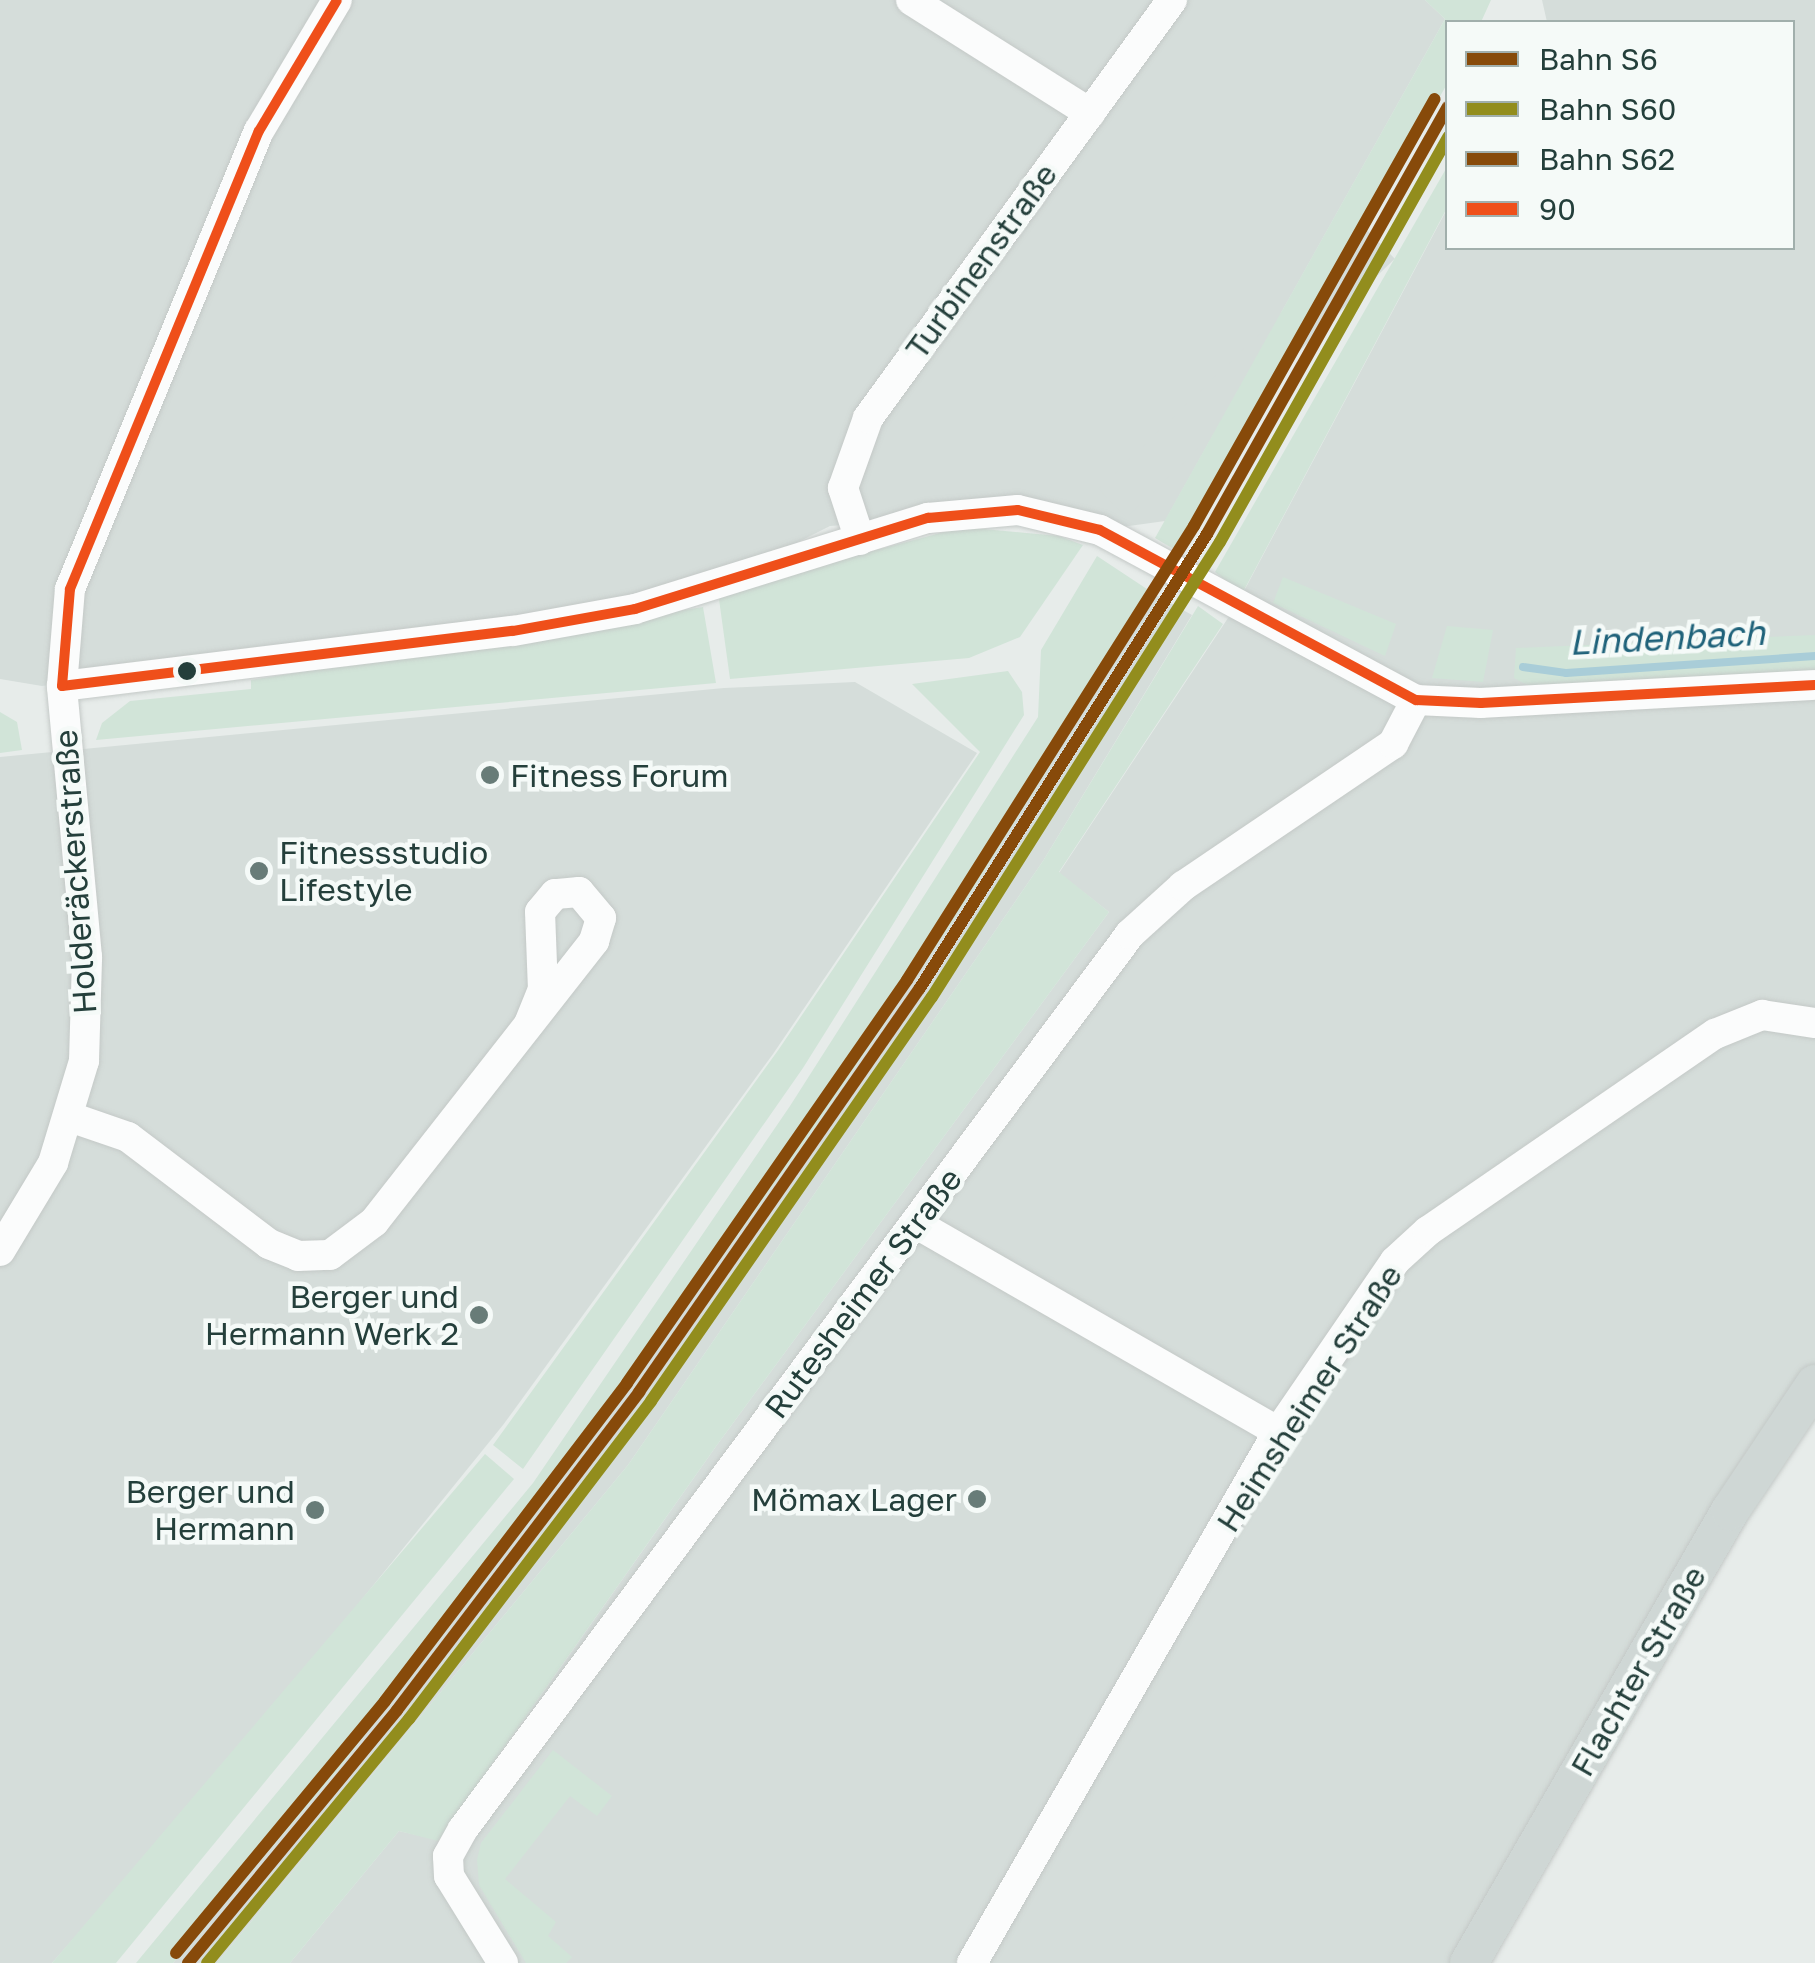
<!DOCTYPE html>
<html>
<head>
<meta charset="utf-8">
<style>
  body { margin:0 }
  #map { position:relative; width:1815px; height:1963px; overflow:hidden; background:#e7ecea; font-family:"Golos Text",sans-serif }
  div>[style] { position:absolute }
  .built>* { inset:0; background:#d5ddda; transform-origin:0 0 }
  .green>* { inset:0; background:#d1e4d8 }
  .stream>* { height:8px; margin:-4px; padding:0 4px; transform-origin:4px; border-radius:4px; background:#a9cdd8 }
  .roads { filter:drop-shadow(0 0 2px #c4c9c7) drop-shadow(0 0 2px #c4c9c7) }
  .minor>* { height:30px; margin:-15px; padding:0 15px; transform-origin:15px; border-radius:15px; background:#fbfcfc }
  .major>* { height:38px; margin:-19px; padding:0 19px; transform-origin:19px; border-radius:19px; background:#cfd7d5 }
  .bus-1>* { height:10px; margin:-5px; padding:0 5px; transform-origin:5px; border-radius:5px; background:#ef4f1a }
  .rail-1>* { height:12px; margin:-6px; padding:0 6px; transform-origin:6px; border-radius:6px; background:#874a0a }
  .rail-2>* { height:12px; margin:-6px; padding:0 6px; transform-origin:6px; border-radius:6px; background:#928d1d }
  .rail-3>* { height:12px; margin:-6px; padding:0 6px; transform-origin:6px; border-radius:6px; background:#874a0a }
  .dots>* { width:28px; height:28px; translate:-50% -50%; box-sizing:border-box; border:5px solid #f5faf8; border-radius:50% }
  span { translate:-50% -50%; white-space:nowrap; text-align:center; line-height:1.15; -webkit-text-stroke:9px #f5faf8; paint-order:stroke }
  .street-label { font-size:32px; color:#243f3b }
  .poi-label { font-size:32px; color:#243f3b }
  .left { translate:0 -50%; text-align:left }
  .right { translate:-100% -50%; text-align:right }
  .water-label { font-size:35px; color:#1f627a; font-style:italic }
  .legend { position:absolute; left:1445px; top:20px; width:350px; height:230px; box-sizing:border-box; background:#f5faf8; border:2px solid #a1afac; margin:0; padding:12px 18px; list-style:none; font-size:30px; color:#243f3b }
  .legend li { display:flex; align-items:center; gap:20px; height:50px }
  .legend b { width:50px; border:2px solid #a1afac }
</style>
</head>
<body>
<div id="map">
  <div class="built">
    <i style="clip-path:polygon(0 0,1425px 0,1445px 19px,1165px 521px,1100px 530px,928px 518px,830px 526px,707px 588px,42px 686px,0 679px)"></i>
    <i style="clip-path:polygon(1542px 0,1815px 0,1815px 1384px,1469px 1963px,290px 1963px,399px 1831px,439px 1840px,717px 1445px,1109px 912px,1059px 873px,1236px 606px,1447px 209px,1448px 248px,1792px 248px,1792px 22px,1547px 22px)"></i>
    <i style="left:1367px;top:230px;width:40px;height:373px;rotate:46deg"></i>
    <i style="clip-path:polygon(1156px 595px,1192px 615px,1043px 861px,628px 1465px,217px 1963px,173px 1963px,338px 1770px,568px 1470px,807px 1139px,954px 920px)"></i>
    <i style="clip-path:polygon(855px 682px,977px 753px,773px 1054px,503px 1425px,240px 1750px,52px 1963px,0 1963px,0 757px,724px 688px)"></i>
  </div>
  <div class="green">
    <i style="clip-path:polygon(1425px 0,1491px 0,1481px 22px,1448px 22px,1447px 84px,1182px 554px,1155px 538px,1445px 19px)"></i>
    <i style="clip-path:polygon(1447px 167px,1447px 208px,1242px 594px,1215px 572px)"></i>
    <i style="clip-path:polygon(963px 527px,1059px 536px,1083px 545px,1020px 637px,969px 658px,730px 679px,718px 592px)"></i>
    <i style="clip-path:polygon(1097px 556px,1156px 595px,954px 920px,807px 1139px,568px 1470px,338px 1770px,173px 1963px,136px 1963px,533px 1483px,790px 1106px,1038px 717px,1041px 650px)"></i>
    <i style="clip-path:polygon(1283px 577px,1396px 624px,1385px 656px,1273px 603px)"></i>
    <i style="clip-path:polygon(1198px 606px,1223px 624px,1059px 872px,1109px 912px,717px 1445px,438px 1841px,399px 1831px,290px 1963px,217px 1963px,628px 1465px,1043px 861px)"></i>
    <i style="clip-path:polygon(703px 607px,716px 683px,96px 740px,102px 723px,130px 701px,251px 689px,251px 680px)"></i>
    <i style="clip-path:polygon(1447px 626px,1493px 630px,1483px 682px,1432px 678px)"></i>
    <i style="clip-path:polygon(1815px 635px,1815px 671px,1531px 687px,1514px 678px,1516px 648px)"></i>
    <i style="clip-path:polygon(1008px 671px,1022px 692px,1024px 715px,803px 1068px,523px 1469px,493px 1445px,779px 1049px,980px 752px,912px 684px)"></i>
    <i style="clip-path:polygon(0 712px,17px 722px,22px 750px,0 753px)"></i>
    <i style="clip-path:polygon(485px 1454px,514px 1479px,116px 1963px,52px 1963px)"></i>
    <i style="clip-path:polygon(553px 1750px,612px 1796px,597px 1816px,570px 1796px,505px 1879px,556px 1922px,548px 1936px,572px 1957px,566px 1963px,526px 1963px,479px 1885px,477px 1860px,481px 1843px)"></i>
  </div>
  <div class="stream">
    <i style="left:1523px;top:667px;width:43px;rotate:7.9deg"></i>
    <i style="left:1566px;top:673px;width:250px;rotate:-3.9deg"></i>
  </div>
  <div class="roads">
    <div class="minor">
      <i style="left:911px;top:0;width:212px;rotate:32.3deg"></i>
      <i style="left:860px;top:540px;width:55px;rotate:-108.1deg"></i>
      <i style="left:843px;top:488px;width:74px;rotate:-70.3deg"></i>
      <i style="left:868px;top:418px;width:517px;rotate:-53.97deg"></i>
      <i style="left:62px;top:686px;width:454px;rotate:-7deg"></i>
      <i style="left:513px;top:631px;width:124px;rotate:-10.2deg"></i>
      <i style="left:635px;top:609px;width:307px;rotate:-17.3deg"></i>
      <i style="left:928px;top:518px;width:90px;rotate:-5.1deg"></i>
      <i style="left:1018px;top:510px;width:84px;rotate:13.7deg"></i>
      <i style="left:1100px;top:530px;width:359px;rotate:28.3deg"></i>
      <i style="left:1416px;top:700px;width:65px;rotate:2.6deg"></i>
      <i style="left:1481px;top:703px;width:334px;rotate:-3.1deg"></i>
      <i style="left:70px;top:1117px;width:61px;rotate:19deg"></i>
      <i style="left:128px;top:1137px;width:177px;rotate:37.2deg"></i>
      <i style="left:269px;top:1244px;width:31px;rotate:22deg"></i>
      <i style="left:298px;top:1256px;width:32px;rotate:-2deg"></i>
      <i style="left:330px;top:1255px;width:55px;rotate:-36.9deg"></i>
      <i style="left:374px;top:1222px;width:357px;rotate:-51.9deg"></i>
      <i style="left:594px;top:941px;width:24px;rotate:-73deg"></i>
      <i style="left:601px;top:918px;width:34px;rotate:-130deg"></i>
      <i style="left:579px;top:892px;width:24px;rotate:175deg"></i>
      <i style="left:555px;top:894px;width:23px;rotate:130deg"></i>
      <i style="left:540px;top:912px;width:77px;rotate:87.8deg"></i>
      <i style="left:543px;top:989px;width:37px;rotate:112deg"></i>
      <i style="left:915px;top:1223px;width:419px;rotate:29.9deg"></i>
      <i style="left:0;top:1251px;width:103px;rotate:-58.9deg"></i>
      <i style="left:53px;top:1163px;width:107px;rotate:-73.1deg"></i>
      <i style="left:84px;top:1061px;width:104px;rotate:-88.3deg"></i>
      <i style="left:87px;top:957px;width:272px;rotate:-95.3deg"></i>
      <i style="left:62px;top:686px;width:97px;rotate:-85.3deg"></i>
      <i style="left:70px;top:589px;width:495px;rotate:-67.6deg"></i>
      <i style="left:259px;top:131px;width:152px;rotate:-59.2deg"></i>
      <i style="left:503px;top:1963px;width:102px;rotate:-121.8deg"></i>
      <i style="left:449px;top:1876px;width:20px;rotate:-93deg"></i>
      <i style="left:448px;top:1856px;width:31px;rotate:-61deg"></i>
      <i style="left:463px;top:1829px;width:1116px;rotate:-53.3deg"></i>
      <i style="left:1130px;top:934px;width:72px;rotate:-42.2deg"></i>
      <i style="left:1183px;top:886px;width:254px;rotate:-34.1deg"></i>
      <i style="left:1393px;top:744px;width:50px;rotate:-62.4deg"></i>
      <i style="left:972px;top:1963px;width:613px;rotate:-60.05deg"></i>
      <i style="left:1278px;top:1432px;width:207px;rotate:-55.6deg"></i>
      <i style="left:1395px;top:1261px;width:45px;rotate:-42.3deg"></i>
      <i style="left:1428px;top:1231px;width:348px;rotate:-34.5deg"></i>
      <i style="left:1715px;top:1034px;width:51px;rotate:-22deg"></i>
      <i style="left:1762px;top:1015px;width:54px;rotate:8.6deg"></i>
    </div>
    <div class="major">
      <i style="left:1469px;top:1963px;width:522px;rotate:-60deg"></i>
      <i style="left:1730px;top:1511px;width:153px;rotate:-56.2deg"></i>
    </div>
  </div>
  <div class="bus-1">
    <i style="left:62px;top:686px;width:454px;rotate:-7deg"></i>
    <i style="left:513px;top:631px;width:124px;rotate:-10.2deg"></i>
    <i style="left:635px;top:609px;width:307px;rotate:-17.3deg"></i>
    <i style="left:928px;top:518px;width:90px;rotate:-5.1deg"></i>
    <i style="left:1018px;top:510px;width:84px;rotate:13.7deg"></i>
    <i style="left:1100px;top:530px;width:359px;rotate:28.3deg"></i>
    <i style="left:1416px;top:700px;width:65px;rotate:2.6deg"></i>
    <i style="left:1481px;top:703px;width:334px;rotate:-3.1deg"></i>
    <i style="left:62px;top:686px;width:97px;rotate:-85.3deg"></i>
    <i style="left:70px;top:589px;width:495px;rotate:-67.6deg"></i>
    <i style="left:259px;top:131px;width:152px;rotate:-59.2deg"></i>
  </div>
  <div class="rail-1">
    <i style="left:188px;top:1963px;width:328px;rotate:-50.4deg"></i>
    <i style="left:397px;top:1710px;width:400px;rotate:-52.7deg"></i>
    <i style="left:639px;top:1392px;width:492px;rotate:-55.2deg"></i>
    <i style="left:920px;top:988px;width:537px;rotate:-57.7deg"></i>
    <i style="left:1207px;top:534px;width:490px;rotate:-60.6deg"></i>
  </div>
  <div class="rail-2">
    <i style="left:207px;top:1963px;width:317px;rotate:-50.4deg"></i>
    <i style="left:409px;top:1719px;width:400px;rotate:-52.7deg"></i>
    <i style="left:651px;top:1401px;width:492px;rotate:-55.2deg"></i>
    <i style="left:932px;top:997px;width:538px;rotate:-57.67deg"></i>
    <i style="left:1220px;top:542px;width:465px;rotate:-60.6deg"></i>
  </div>
  <div class="rail-3">
    <i style="left:176px;top:1953px;width:327px;rotate:-50.3deg"></i>
    <i style="left:385px;top:1701px;width:400px;rotate:-52.7deg"></i>
    <i style="left:627px;top:1383px;width:491px;rotate:-55.2deg"></i>
    <i style="left:907px;top:980px;width:537px;rotate:-57.7deg"></i>
    <i style="left:1194px;top:526px;width:490px;rotate:-60.6deg"></i>
  </div>
  <div class="dots">
    <i style="left:187px;top:671px;background:#243f3b"></i>
    <i style="left:490px;top:775px;background:#687c78"></i>
    <i style="left:259px;top:871px;background:#687c78"></i>
    <i style="left:479px;top:1315px;background:#687c78"></i>
    <i style="left:977px;top:1499px;background:#687c78"></i>
    <i style="left:315px;top:1510px;background:#687c78"></i>
  </div>
  <div class="street-label">
    <span style="left:981px;top:261px;rotate:-54deg">Turbinenstraße</span>
    <span style="left:75px;top:872px;rotate:-94deg">Holderäckerstraße</span>
    <span style="left:863px;top:1293px;rotate:-53deg">Rutesheimer Straße</span>
    <span style="left:1309px;top:1398px;rotate:-57deg">Heimsheimer Straße</span>
    <span style="left:1638px;top:1671px;rotate:-60deg">Flachter Straße</span>
  </div>
  <div class="poi-label">
    <span class="left" style="left:510px;top:775px">Fitness Forum</span>
    <span class="left" style="left:279px;top:871px">Fitnessstudio<br>Lifestyle</span>
    <span class="right" style="left:459px;top:1315px">Berger und<br>Hermann Werk 2</span>
    <span class="right" style="left:295px;top:1510px">Berger und<br>Hermann</span>
    <span class="right" style="left:957px;top:1499px">Mömax Lager</span>
  </div>
  <div class="water-label">
    <span style="left:1667px;top:637px;rotate:-3deg">Lindenbach</span>
  </div>
  <ul class="legend">
  <li><b style="height:12px;background:#874a0a"></b>Bahn S6</li>
  <li><b style="height:12px;background:#928d1d"></b>Bahn S60</li>
  <li><b style="height:12px;background:#874a0a"></b>Bahn S62</li>
  <li><b style="height:12px;background:#ef4f1a"></b>90</li>
  </ul>
</div>
</body>
</html>
